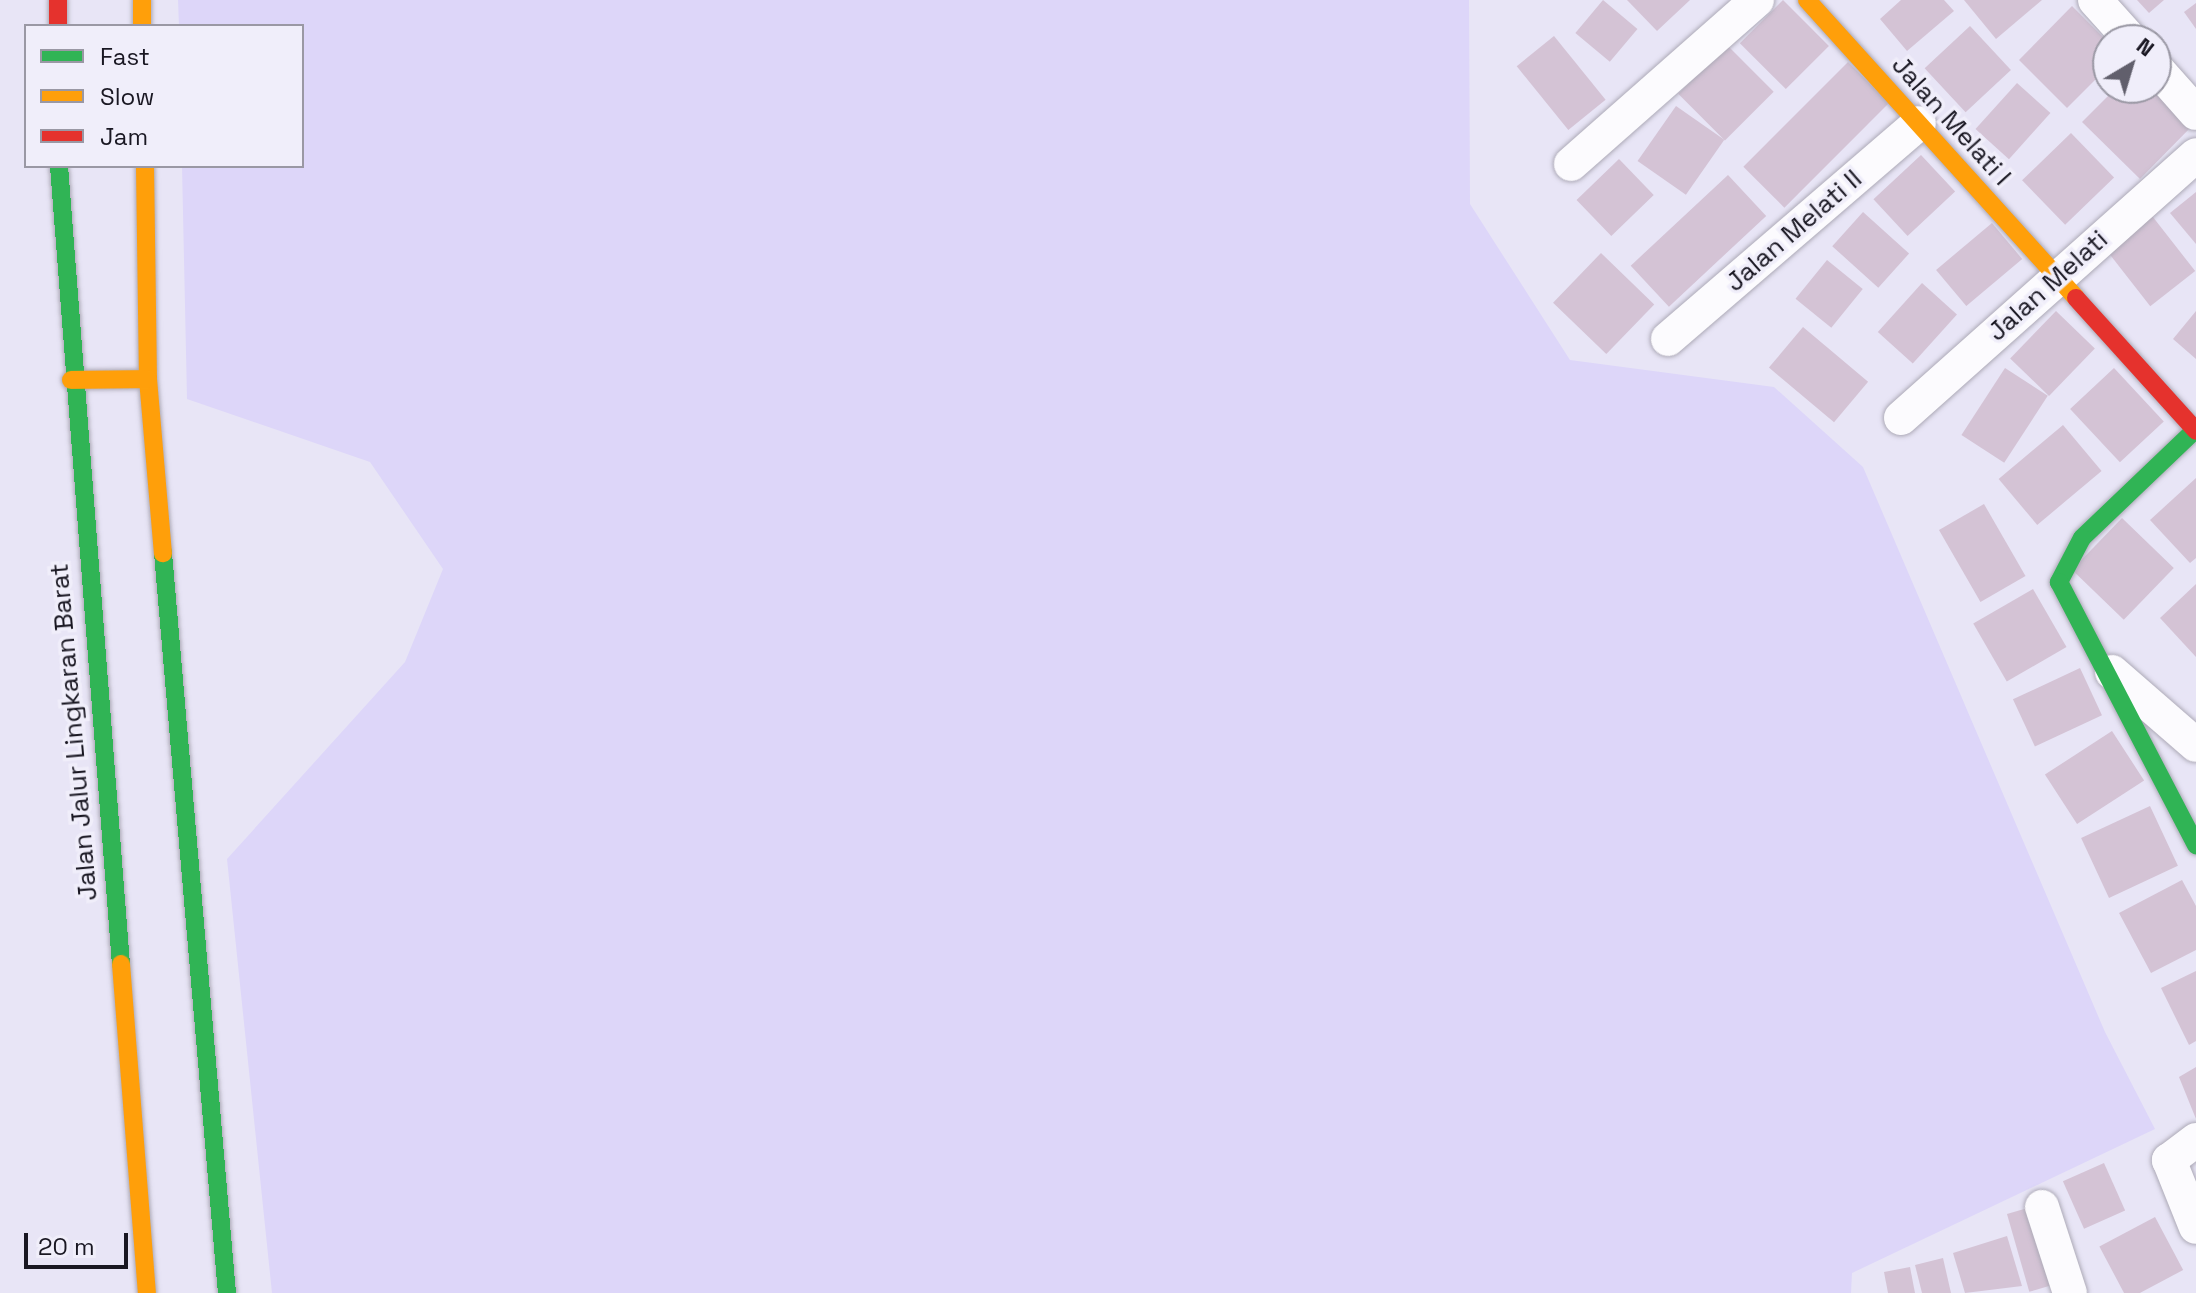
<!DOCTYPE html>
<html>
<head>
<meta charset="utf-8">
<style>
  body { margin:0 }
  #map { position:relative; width:2196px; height:1293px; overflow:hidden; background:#e8e5f6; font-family:"Space Grotesk",sans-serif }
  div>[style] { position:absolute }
  .green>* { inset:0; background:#ddd6f9 }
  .building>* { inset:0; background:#d4c3d5; transform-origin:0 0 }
  .roads { filter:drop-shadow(0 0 2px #adaab7) drop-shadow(0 0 2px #adaab7) }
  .street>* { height:34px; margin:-17px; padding:0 17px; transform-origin:17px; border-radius:17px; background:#fcfbfe }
  .fast>* { height:18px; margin:-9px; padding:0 9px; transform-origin:9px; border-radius:9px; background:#30b455 }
  .slow>* { height:18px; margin:-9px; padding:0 9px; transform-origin:9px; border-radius:9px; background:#ff9f0a }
  .jam>* { height:18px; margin:-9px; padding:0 9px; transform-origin:9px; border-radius:9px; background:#e5322d }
  span { translate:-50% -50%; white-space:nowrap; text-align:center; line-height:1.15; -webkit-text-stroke:7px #f0eefa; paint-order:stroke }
  .street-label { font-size:26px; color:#191722 }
  .legend { position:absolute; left:24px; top:24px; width:280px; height:144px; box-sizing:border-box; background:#f0eefa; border:2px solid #9a98a4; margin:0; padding:10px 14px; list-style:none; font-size:24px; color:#191722 }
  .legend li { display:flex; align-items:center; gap:16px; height:40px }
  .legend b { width:40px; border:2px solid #9a98a4 }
  .north { position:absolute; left:2092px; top:24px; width:80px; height:80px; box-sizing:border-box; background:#f0eefa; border:2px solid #9a98a4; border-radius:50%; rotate:38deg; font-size:22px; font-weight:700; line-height:32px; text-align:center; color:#191722 }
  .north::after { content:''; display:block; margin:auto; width:28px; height:36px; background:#615f6c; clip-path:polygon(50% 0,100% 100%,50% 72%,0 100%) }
  .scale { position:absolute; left:24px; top:1233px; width:104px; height:36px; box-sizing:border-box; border:4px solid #191722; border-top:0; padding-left:10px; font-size:24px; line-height:28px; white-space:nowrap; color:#191722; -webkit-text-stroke:6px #f0eefa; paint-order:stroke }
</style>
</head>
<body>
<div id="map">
  <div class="green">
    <i style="clip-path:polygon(178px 0,1469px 0,1470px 204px,1570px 360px,1774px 387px,1863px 467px,2105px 1032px,2155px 1129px,1852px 1273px,1851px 1293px,272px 1293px,227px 859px,405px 662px,443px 569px,370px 462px,187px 399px,182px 166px,302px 166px,302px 26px,179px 26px)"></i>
  </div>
  <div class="building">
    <i style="left:1603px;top:0;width:45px;height:43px;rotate:40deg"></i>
    <i style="clip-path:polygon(1627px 0,1690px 0,1657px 31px)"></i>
    <i style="left:1783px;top:0;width:65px;height:61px;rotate:45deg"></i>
    <i style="clip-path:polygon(1901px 0,1944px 0,1954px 11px,1907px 51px,1880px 19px)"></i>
    <i style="clip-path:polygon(1964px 0,2042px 0,1996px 39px)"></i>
    <i style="clip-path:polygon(2137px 0,2164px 0,2149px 13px)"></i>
    <i style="clip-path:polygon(2196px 3px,2196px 29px,2184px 12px)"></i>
    <i style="clip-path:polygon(2072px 6px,2108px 42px,2108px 67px,2067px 108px,2019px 60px)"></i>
    <i style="left:1970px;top:26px;width:60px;height:62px;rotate:47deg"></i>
    <i style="left:1554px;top:36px;width:82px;height:48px;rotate:51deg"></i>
    <i style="left:1727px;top:45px;width:66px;height:69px;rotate:45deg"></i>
    <i style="left:1848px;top:62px;width:58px;height:148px;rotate:45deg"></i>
    <i style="left:2017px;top:83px;width:45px;height:62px;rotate:42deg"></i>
    <i style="clip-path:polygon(2116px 88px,2156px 88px,2195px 123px,2140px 179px,2082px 122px)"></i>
    <i style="left:1676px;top:106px;width:59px;height:67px;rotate:35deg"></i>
    <i style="left:2071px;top:133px;width:62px;height:68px;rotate:46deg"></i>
    <i style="left:1921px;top:155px;width:50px;height:65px;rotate:47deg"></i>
    <i style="left:1619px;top:159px;width:50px;height:59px;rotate:46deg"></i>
    <i style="left:1728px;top:175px;width:56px;height:133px;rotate:47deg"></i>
    <i style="clip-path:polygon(2196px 192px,2196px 244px,2170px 213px)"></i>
    <i style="left:1863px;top:212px;width:62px;height:46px;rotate:42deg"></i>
    <i style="left:2149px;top:212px;width:75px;height:57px;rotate:52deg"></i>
    <i style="left:1992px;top:223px;width:47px;height:73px;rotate:50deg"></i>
    <i style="left:1601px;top:253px;width:74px;height:69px;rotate:44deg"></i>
    <i style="left:1827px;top:260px;width:46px;height:50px;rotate:39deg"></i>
    <i style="left:1922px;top:283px;width:47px;height:66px;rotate:42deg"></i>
    <i style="left:2056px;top:311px;width:54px;height:66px;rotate:44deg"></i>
    <i style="clip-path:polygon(2196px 311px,2196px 359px,2173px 339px)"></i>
    <i style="left:1803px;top:327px;width:85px;height:53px;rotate:40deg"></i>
    <i style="left:2005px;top:368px;width:51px;height:80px;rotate:33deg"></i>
    <i style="left:2114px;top:368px;width:73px;height:60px;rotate:47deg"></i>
    <i style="left:2063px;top:425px;width:60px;height:84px;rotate:50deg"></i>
    <i style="clip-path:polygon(2196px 478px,2196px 558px,2190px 563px,2150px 520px)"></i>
    <i style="left:1984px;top:504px;width:83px;height:52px;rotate:60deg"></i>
    <i style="left:2122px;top:518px;width:72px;height:72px;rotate:44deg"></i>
    <i style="clip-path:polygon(2196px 584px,2196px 657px,2160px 618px)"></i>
    <i style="left:2033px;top:589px;width:67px;height:69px;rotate:60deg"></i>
    <i style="left:2080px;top:668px;width:52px;height:74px;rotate:65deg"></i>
    <i style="left:2112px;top:731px;width:59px;height:80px;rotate:57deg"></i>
    <i style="left:2150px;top:806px;width:66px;height:76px;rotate:65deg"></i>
    <i style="clip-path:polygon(2182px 880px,2196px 906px,2196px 950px,2151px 973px,2119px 913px)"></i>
    <i style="clip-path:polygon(2196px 971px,2196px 1041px,2189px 1045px,2161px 988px)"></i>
    <i style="clip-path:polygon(2196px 1067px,2196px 1119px,2179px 1077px)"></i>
    <i style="left:2104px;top:1163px;width:52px;height:45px;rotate:66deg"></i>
    <i style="left:2031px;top:1207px;width:81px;height:25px;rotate:74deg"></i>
    <i style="left:2155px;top:1217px;width:60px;height:63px;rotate:62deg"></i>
    <i style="clip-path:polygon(2007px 1236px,2022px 1286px,1965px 1293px,1953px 1253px)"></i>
    <i style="clip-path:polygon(1943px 1258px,1951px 1293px,1922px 1293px,1915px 1265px)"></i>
    <i style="clip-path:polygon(1910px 1267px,1915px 1293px,1888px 1293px,1884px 1272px)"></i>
  </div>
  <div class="roads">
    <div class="street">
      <i style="left:2095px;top:0;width:54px;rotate:48deg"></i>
      <i style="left:2156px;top:68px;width:60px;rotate:48.4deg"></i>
      <i style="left:1571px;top:164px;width:248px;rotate:-41.4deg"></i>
      <i style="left:1668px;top:339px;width:331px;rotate:-40.7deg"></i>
      <i style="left:1901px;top:418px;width:395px;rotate:-41.7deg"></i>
      <i style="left:2112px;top:672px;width:111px;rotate:41deg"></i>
      <i style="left:2196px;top:1140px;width:34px;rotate:143deg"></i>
      <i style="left:2169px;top:1160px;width:72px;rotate:68.1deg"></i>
      <i style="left:2042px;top:1207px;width:90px;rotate:72deg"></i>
    </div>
    <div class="fast">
      <i style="left:59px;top:166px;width:800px;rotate:85.56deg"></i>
      <i style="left:2195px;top:430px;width:156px;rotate:136.3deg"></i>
      <i style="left:2082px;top:538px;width:50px;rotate:117.6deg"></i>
      <i style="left:2059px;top:582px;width:297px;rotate:62.5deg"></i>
      <i style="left:163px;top:553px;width:743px;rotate:85.06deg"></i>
    </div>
    <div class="slow">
      <i style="left:142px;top:0;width:26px;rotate:90deg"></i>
      <i style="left:1807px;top:0;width:401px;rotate:47.9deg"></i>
      <i style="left:145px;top:166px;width:213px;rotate:89.2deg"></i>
      <i style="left:148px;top:379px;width:175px;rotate:85.1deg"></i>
      <i style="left:71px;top:380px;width:77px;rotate:-0.7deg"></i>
      <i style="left:121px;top:964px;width:330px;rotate:85.5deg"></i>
    </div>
    <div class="jam">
      <i style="left:58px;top:0;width:26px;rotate:90deg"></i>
      <i style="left:2076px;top:298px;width:179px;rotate:47.9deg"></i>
    </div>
  </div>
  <div class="street-label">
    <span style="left:1951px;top:121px;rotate:48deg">Jalan Melati I</span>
    <span style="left:1794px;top:231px;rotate:-41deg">Jalan Melati II</span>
    <span style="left:2048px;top:286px;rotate:-42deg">Jalan Melati</span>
    <span style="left:74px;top:732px;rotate:-95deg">Jalan Jalur Lingkaran Barat</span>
  </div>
  <ul class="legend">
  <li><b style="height:10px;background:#30b455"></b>Fast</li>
  <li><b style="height:10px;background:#ff9f0a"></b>Slow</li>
  <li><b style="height:10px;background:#e5322d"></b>Jam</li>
  </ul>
  <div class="north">N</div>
  <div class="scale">20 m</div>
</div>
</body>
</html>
